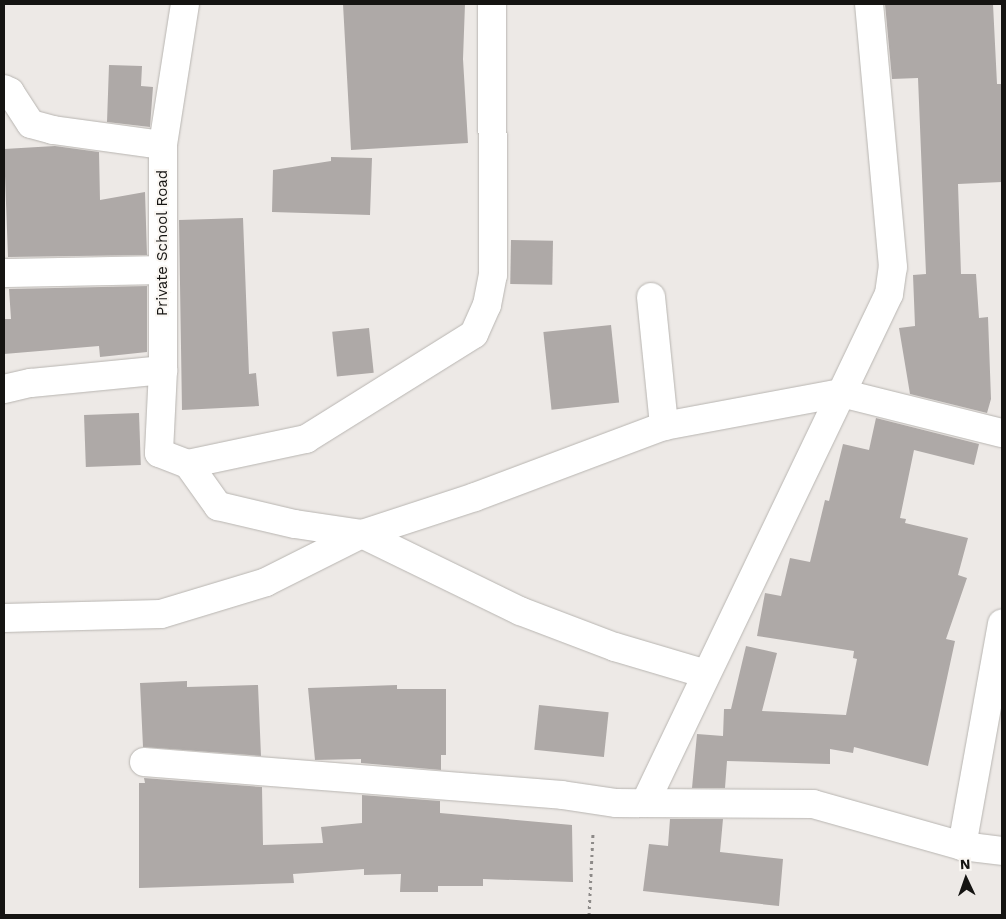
<!DOCTYPE html>
<html>
<head>
<meta charset="utf-8">
<style>
  body { margin:0 }
  #map { position:relative; width:1006px; height:919px; overflow:hidden; background:#ede9e6; font-family:"Work Sans",sans-serif }
  div>[style] { position:absolute }
  .building>* { inset:0; background:#aea9a7; transform-origin:0 0 }
  .path>* { height:3px; margin-top:-1.5px; transform-origin:0; background:repeating-linear-gradient(90deg,#8d8a88 0 2.5px,transparent 0 6.5px) }
  .roads { filter:drop-shadow(0 0 1px #b8b5b1) drop-shadow(0 0 1px #b8b5b1) }
  .minor>* { height:28px; margin:-14px; padding:0 14px; transform-origin:14px; border-radius:14px; background:#fff }
  span { translate:-50% -50%; white-space:nowrap; text-align:center; line-height:1.15; -webkit-text-stroke:4px #faf7f3; paint-order:stroke }
  .street-label { font-size:15px; color:#151412 }
  .frame { position:absolute; inset:0; border:5px solid #151412; pointer-events:none }
  .north { position:absolute; left:941px; top:854px; width:50px; height:50px; -webkit-text-stroke:4px #faf7f3; paint-order:stroke; rotate:357deg; font-size:14px; font-weight:700; line-height:20px; text-align:center; color:#151412 }
  .north::after { content:''; display:block; margin:auto; width:18px; height:22px; background:#151412; clip-path:polygon(50% 0,100% 100%,50% 72%,0 100%) }
</style>
</head>
<body>
<div id="map">
  <div class="building">
    <i style="clip-path:polygon(343px 4px,465px 4px,463px 59px,468px 143px,351px 150px)"></i>
    <i style="clip-path:polygon(885px 4px,993px 4px,997px 84px,1002px 84px,1002px 182px,958px 184px,961px 274px,976px 274px,979px 318px,988px 317px,991px 399px,987px 413px,910px 394px,899px 328px,915px 326px,913px 275px,926px 274px,918px 78px,892px 79px)"></i>
    <i style="clip-path:polygon(109px 65px,142px 66px,141px 86px,153px 87px,150px 127px,107px 122px)"></i>
    <i style="clip-path:polygon(55px 146px,99px 152px,100px 200px,145px 192px,147px 255px,8px 257px,4px 149px)"></i>
    <i style="clip-path:polygon(331px 157px,372px 158px,370px 215px,272px 212px,273px 170px,331px 161px)"></i>
    <i style="clip-path:polygon(243px 218px,249px 374px,256px 373px,259px 406px,182px 410px,179px 220px)"></i>
    <i style="left:511px;top:240px;width:42px;height:44px;rotate:1deg"></i>
    <i style="clip-path:polygon(147px 286px,147px 352px,100px 357px,99px 346px,4px 354px,4px 319px,11px 319px,9px 289px)"></i>
    <i style="left:611px;top:325px;width:78px;height:68px;rotate:84deg"></i>
    <i style="left:369px;top:328px;width:45px;height:37px;rotate:84deg"></i>
    <i style="left:139px;top:413px;width:52px;height:55px;rotate:88deg"></i>
    <i style="clip-path:polygon(876px 418px,979px 444px,974px 465px,914px 450px,900px 518px,906px 519px,905px 523px,968px 538px,958px 575px,967px 578px,946px 639px,955px 641px,928px 766px,854px 747px,853px 753px,830px 749px,830px 764px,727px 761px,725px 788px,692px 788px,697px 734px,723px 736px,724px 709px,731px 709px,746px 646px,777px 653px,762px 711px,846px 715px,857px 659px,853px 658px,854px 651px,757px 636px,765px 593px,781px 596px,790px 558px,810px 562px,825px 500px,829px 501px,843px 444px,869px 450px)"></i>
    <i style="clip-path:polygon(187px 681px,187px 687px,258px 685px,261px 756px,143px 747px,140px 683px)"></i>
    <i style="clip-path:polygon(397px 685px,397px 689px,446px 689px,446px 755px,441px 755px,441px 770px,361px 763px,361px 759px,315px 760px,308px 688px)"></i>
    <i style="left:539px;top:705px;width:70px;height:45px;rotate:6deg"></i>
    <i style="clip-path:polygon(144px 778px,262px 787px,263px 845px,323px 843px,321px 827px,362px 823px,362px 795px,440px 801px,440px 813px,572px 825px,573px 882px,483px 879px,483px 886px,438px 886px,438px 892px,400px 892px,401px 874px,364px 875px,364px 869px,293px 874px,294px 883px,139px 888px,139px 783px,145px 783px)"></i>
    <i style="clip-path:polygon(670px 819px,723px 819px,720px 852px,783px 859px,779px 906px,643px 891px,649px 844px,668px 846px)"></i>
  </div>
  <div class="path">
    <i style="left:589px;top:915px;width:82px;rotate:-87.2deg"></i>
  </div>
  <div class="roads">
    <div class="minor">
      <i style="left:185px;top:4px;width:143px;rotate:98.9deg"></i>
      <i style="left:163px;top:145px;width:225px;rotate:90deg"></i>
      <i style="left:163px;top:370px;width:83px;rotate:92.8deg"></i>
      <i style="left:159px;top:453px;width:31px;rotate:21deg"></i>
      <i style="left:4px;top:89px;width:7px;rotate:27deg"></i>
      <i style="left:10px;top:92px;width:38px;rotate:57deg"></i>
      <i style="left:31px;top:124px;width:23px;rotate:15deg"></i>
      <i style="left:53px;top:130px;width:111px;rotate:7.8deg"></i>
      <i style="left:4px;top:273px;width:159px;rotate:-1.1deg"></i>
      <i style="left:651px;top:297px;width:130px;rotate:84.2deg"></i>
      <i style="left:4px;top:389px;width:28px;rotate:-13deg"></i>
      <i style="left:31px;top:383px;width:133px;rotate:-5.6deg"></i>
      <i style="left:188px;top:464px;width:121px;rotate:-12deg"></i>
      <i style="left:306px;top:439px;width:198px;rotate:-32deg"></i>
      <i style="left:474px;top:334px;width:32px;rotate:-66deg"></i>
      <i style="left:487px;top:305px;width:31px;rotate:-79deg"></i>
      <i style="left:493px;top:275px;width:271px;rotate:-90.2deg"></i>
      <i style="left:188px;top:464px;width:52px;rotate:54.5deg"></i>
      <i style="left:218px;top:506px;width:79px;rotate:13.2deg"></i>
      <i style="left:295px;top:524px;width:68px;rotate:8.5deg"></i>
      <i style="left:362px;top:534px;width:176px;rotate:26deg"></i>
      <i style="left:520px;top:611px;width:102px;rotate:20.8deg"></i>
      <i style="left:615px;top:647px;width:95px;rotate:16.5deg"></i>
      <i style="left:4px;top:618px;width:157px;rotate:-1.5deg"></i>
      <i style="left:161px;top:614px;width:110px;rotate:-16.9deg"></i>
      <i style="left:266px;top:582px;width:107px;rotate:-26.6deg"></i>
      <i style="left:362px;top:534px;width:119px;rotate:-18.1deg"></i>
      <i style="left:475px;top:497px;width:202px;rotate:-20.6deg"></i>
      <i style="left:664px;top:426px;width:180px;rotate:-10.6deg"></i>
      <i style="left:841px;top:393px;width:166px;rotate:14deg"></i>
      <i style="left:144px;top:762px;width:419px;rotate:4.5deg"></i>
      <i style="left:562px;top:795px;width:55px;rotate:8.4deg"></i>
      <i style="left:616px;top:803px;width:197px;rotate:0.3deg"></i>
      <i style="left:813px;top:804px;width:155px;rotate:15.7deg"></i>
      <i style="left:962px;top:846px;width:40px;rotate:7.1deg"></i>
      <i style="left:645px;top:803px;width:564px;rotate:-64.39deg"></i>
      <i style="left:889px;top:294px;width:27px;rotate:-82deg"></i>
      <i style="left:893px;top:267px;width:264px;rotate:-95.2deg"></i>
      <i style="left:962px;top:846px;width:226px;rotate:-79.8deg"></i>
    </div>
  </div>
  <div class="street-label">
    <span style="left:163px;top:243px;rotate:-90deg">Private School Road</span>
  </div>
  <div class="frame"></div>
  <div class="north">N</div>
</div>
</body>
</html>
